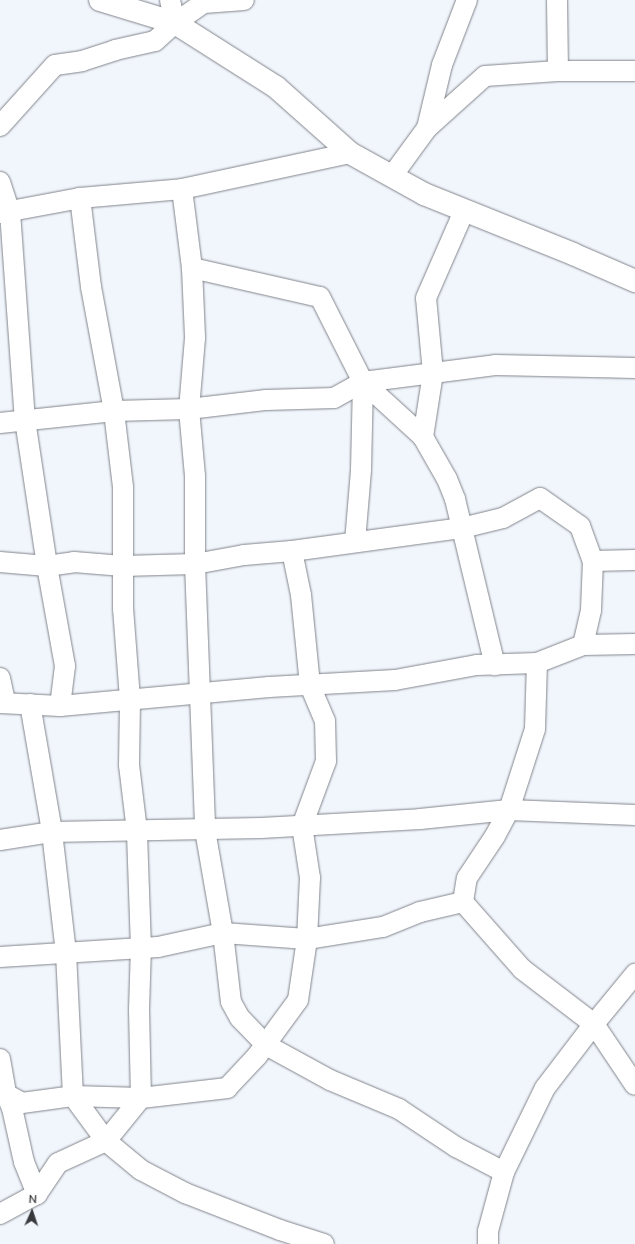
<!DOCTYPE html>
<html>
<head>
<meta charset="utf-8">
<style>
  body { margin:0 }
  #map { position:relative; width:635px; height:1244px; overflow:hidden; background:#f1f5fc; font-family:"Nunito Sans",sans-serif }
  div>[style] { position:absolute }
  .roads { filter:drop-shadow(0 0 1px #81858b) drop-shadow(0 0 1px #81858b) }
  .minor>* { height:20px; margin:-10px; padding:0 10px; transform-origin:10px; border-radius:10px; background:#fff }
  .tertiary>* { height:22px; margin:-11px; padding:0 11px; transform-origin:11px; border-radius:11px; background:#fff }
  span { translate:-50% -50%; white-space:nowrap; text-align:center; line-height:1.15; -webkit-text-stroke:3.5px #fff; paint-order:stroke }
  .north { position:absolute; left:12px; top:1192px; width:40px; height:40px; -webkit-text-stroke:3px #fff; paint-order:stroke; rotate:3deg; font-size:11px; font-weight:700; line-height:16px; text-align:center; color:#37393c }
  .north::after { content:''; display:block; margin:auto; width:14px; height:18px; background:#37393c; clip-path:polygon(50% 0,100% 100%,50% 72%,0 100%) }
</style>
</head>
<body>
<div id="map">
  <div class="roads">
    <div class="minor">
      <i style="left:170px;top:0;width:24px;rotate:78deg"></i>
      <i style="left:558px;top:71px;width:77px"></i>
      <i style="left:0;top:126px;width:82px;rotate:-48deg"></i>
      <i style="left:55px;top:65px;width:27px;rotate:-8deg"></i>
      <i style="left:82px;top:61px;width:35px;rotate:-18deg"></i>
      <i style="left:115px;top:50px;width:41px;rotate:-12.7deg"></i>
      <i style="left:155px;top:41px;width:27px;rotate:-42deg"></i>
      <i style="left:175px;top:23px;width:35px;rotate:-35deg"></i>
      <i style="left:204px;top:3px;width:40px;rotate:-4.3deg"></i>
      <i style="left:427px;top:128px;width:78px;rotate:-41.9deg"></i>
      <i style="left:485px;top:76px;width:73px;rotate:-3.9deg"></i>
      <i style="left:558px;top:71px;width:71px;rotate:-90.8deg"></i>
      <i style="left:392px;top:176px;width:59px;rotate:-53.9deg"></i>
      <i style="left:427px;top:128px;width:65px;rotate:-76.6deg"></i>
      <i style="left:442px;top:65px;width:70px;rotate:-69deg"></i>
      <i style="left:0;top:182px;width:32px;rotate:72deg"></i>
      <i style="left:10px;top:212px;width:209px;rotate:85.9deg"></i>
      <i style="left:25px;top:420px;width:148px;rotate:81.4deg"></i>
      <i style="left:47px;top:566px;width:102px;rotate:79.8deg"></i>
      <i style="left:65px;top:666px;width:40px;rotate:97.1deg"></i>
      <i style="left:182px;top:189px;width:80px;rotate:82.8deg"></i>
      <i style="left:192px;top:268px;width:70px;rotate:87.5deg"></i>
      <i style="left:195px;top:338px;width:71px;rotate:94.8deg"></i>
      <i style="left:189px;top:409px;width:67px;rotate:84.9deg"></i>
      <i style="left:195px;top:476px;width:88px;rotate:90deg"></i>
      <i style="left:195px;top:564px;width:266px;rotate:87.8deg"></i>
      <i style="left:205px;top:830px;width:105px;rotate:80.1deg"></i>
      <i style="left:223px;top:933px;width:69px;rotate:83.4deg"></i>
      <i style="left:231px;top:1002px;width:18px;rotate:61deg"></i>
      <i style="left:240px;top:1018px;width:37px;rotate:46deg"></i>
      <i style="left:266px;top:1045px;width:73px;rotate:28.7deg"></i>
      <i style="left:330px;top:1080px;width:75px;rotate:22.8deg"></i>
      <i style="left:399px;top:1109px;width:69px;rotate:33.7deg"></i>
      <i style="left:456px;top:1147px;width:54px;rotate:27.5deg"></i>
      <i style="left:0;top:213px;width:81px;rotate:-10.6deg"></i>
      <i style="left:80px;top:198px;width:102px;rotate:-5deg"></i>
      <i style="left:182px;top:189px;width:172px;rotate:-12.1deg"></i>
      <i style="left:192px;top:268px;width:131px;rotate:12.8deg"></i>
      <i style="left:320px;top:297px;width:95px;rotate:63.2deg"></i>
      <i style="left:363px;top:382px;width:81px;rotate:42.5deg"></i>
      <i style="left:423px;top:437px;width:48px;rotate:60.3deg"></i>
      <i style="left:447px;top:479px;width:22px;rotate:68deg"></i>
      <i style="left:455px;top:499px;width:171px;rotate:76.5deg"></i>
      <i style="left:0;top:423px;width:115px;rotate:-6deg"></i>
      <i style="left:114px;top:411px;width:75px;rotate:-1.5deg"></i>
      <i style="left:189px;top:409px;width:78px;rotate:-6.7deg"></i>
      <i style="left:266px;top:400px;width:68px;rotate:-1.7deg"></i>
      <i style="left:334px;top:398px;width:33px;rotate:-29deg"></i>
      <i style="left:363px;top:382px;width:133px;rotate:-7.3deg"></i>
      <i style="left:495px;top:365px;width:140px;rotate:1.2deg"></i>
      <i style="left:423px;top:437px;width:65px;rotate:-81.1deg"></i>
      <i style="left:433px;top:373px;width:75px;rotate:-95.3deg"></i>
      <i style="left:426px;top:298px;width:95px;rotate:-66.4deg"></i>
      <i style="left:355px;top:542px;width:72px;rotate:-85.2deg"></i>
      <i style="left:361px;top:470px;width:88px;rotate:-88.7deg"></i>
      <i style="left:0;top:562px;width:47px;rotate:4.9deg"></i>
      <i style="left:47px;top:566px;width:27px;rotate:-8deg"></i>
      <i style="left:74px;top:562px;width:49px;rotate:4.7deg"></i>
      <i style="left:123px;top:566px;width:72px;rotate:-1.6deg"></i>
      <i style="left:195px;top:564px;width:50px;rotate:-10.4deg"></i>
      <i style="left:244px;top:555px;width:48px;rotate:-4.8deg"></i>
      <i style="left:292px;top:551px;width:172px;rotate:-7.7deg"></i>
      <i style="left:462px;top:528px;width:42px;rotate:-13.7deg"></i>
      <i style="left:503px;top:518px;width:42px;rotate:-28.4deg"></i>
      <i style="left:540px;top:498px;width:49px;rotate:35deg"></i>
      <i style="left:580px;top:526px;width:37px;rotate:70deg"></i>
      <i style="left:583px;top:645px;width:36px;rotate:-77deg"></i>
      <i style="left:591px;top:610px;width:49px;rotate:-87.7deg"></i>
      <i style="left:593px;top:561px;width:42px;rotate:-1.4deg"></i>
      <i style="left:0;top:678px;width:25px;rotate:78deg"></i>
      <i style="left:0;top:703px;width:60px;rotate:2.9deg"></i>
      <i style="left:60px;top:706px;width:210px;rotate:-5.2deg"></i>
      <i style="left:269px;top:687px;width:126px;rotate:-3.2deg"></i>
      <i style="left:395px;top:680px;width:83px;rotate:-10.4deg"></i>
      <i style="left:477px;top:665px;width:60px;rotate:-1.9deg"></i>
      <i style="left:30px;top:704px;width:130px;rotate:80.2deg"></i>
      <i style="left:52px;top:832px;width:122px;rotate:83.4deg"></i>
      <i style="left:66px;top:953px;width:143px;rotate:87.2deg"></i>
      <i style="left:73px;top:1096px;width:56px;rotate:53.7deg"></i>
      <i style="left:106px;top:1141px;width:45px;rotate:39.6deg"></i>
      <i style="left:141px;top:1170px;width:50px;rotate:27.6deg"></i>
      <i style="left:185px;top:1193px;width:102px;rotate:21.3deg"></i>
      <i style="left:280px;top:1230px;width:46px;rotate:17.7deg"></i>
      <i style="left:0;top:840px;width:53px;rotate:-8.7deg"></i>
      <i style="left:52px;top:832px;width:209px;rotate:-1.1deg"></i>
      <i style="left:261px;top:828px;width:159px;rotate:-3.2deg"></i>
      <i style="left:420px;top:819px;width:89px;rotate:-5.8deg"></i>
      <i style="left:509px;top:810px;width:126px;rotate:2.3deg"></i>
      <i style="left:463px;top:902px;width:89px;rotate:48.6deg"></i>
      <i style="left:522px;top:969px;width:91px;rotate:37.4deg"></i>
      <i style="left:594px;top:1024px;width:73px;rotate:56.1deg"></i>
      <i style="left:0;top:957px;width:158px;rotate:-3.6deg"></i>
      <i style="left:158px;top:947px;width:66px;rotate:-12.2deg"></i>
      <i style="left:223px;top:933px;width:84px;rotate:4.1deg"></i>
      <i style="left:307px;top:939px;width:61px;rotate:-87.2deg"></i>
      <i style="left:310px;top:878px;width:53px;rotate:-98.7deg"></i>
      <i style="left:302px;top:826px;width:69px;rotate:-69.7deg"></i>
      <i style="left:326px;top:761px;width:40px;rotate:-91.4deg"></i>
      <i style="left:325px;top:721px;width:39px;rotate:-113deg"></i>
      <i style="left:310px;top:685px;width:90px;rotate:-95.7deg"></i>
      <i style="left:301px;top:595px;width:45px;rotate:-101.6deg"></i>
      <i style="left:0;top:1059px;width:36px;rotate:80deg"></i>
      <i style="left:6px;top:1094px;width:15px;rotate:67deg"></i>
      <i style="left:12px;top:1108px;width:55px;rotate:77.5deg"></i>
      <i style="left:24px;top:1162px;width:35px;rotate:68deg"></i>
      <i style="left:0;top:1095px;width:6px;rotate:-9deg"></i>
      <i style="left:6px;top:1094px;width:18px;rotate:29deg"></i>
      <i style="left:22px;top:1103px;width:51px;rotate:-7.8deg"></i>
      <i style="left:73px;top:1096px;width:68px;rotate:1.7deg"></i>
      <i style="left:141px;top:1098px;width:87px;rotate:-6.6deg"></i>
      <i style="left:227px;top:1088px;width:44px;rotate:-46.8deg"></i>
      <i style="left:257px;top:1056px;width:69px;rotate:-53.8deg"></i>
      <i style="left:298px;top:1000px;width:62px;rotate:-81.6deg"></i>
      <i style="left:307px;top:939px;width:77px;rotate:-9deg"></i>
      <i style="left:383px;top:927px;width:40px;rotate:-22deg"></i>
      <i style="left:420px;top:912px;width:44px;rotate:-13.1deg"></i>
      <i style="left:463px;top:902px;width:24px;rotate:-81deg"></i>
      <i style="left:467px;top:878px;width:50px;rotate:-56.3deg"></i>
      <i style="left:495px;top:836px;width:30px;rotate:-62deg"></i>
      <i style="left:509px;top:810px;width:85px;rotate:-72.2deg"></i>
      <i style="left:535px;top:729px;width:66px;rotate:-88.3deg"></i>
      <i style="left:537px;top:663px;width:49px;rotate:-21.4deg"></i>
      <i style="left:583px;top:645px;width:52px;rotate:-1.1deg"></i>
      <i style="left:0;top:1214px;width:42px;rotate:-28.4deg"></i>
      <i style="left:37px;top:1194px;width:37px;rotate:-56deg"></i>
      <i style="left:58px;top:1163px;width:53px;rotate:-24.6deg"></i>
      <i style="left:106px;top:1141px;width:55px;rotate:-50.9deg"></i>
      <i style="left:141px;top:1098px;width:88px;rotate:-91.3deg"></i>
      <i style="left:139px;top:1010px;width:62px;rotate:-88.2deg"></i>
      <i style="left:141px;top:948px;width:117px;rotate:-92deg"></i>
      <i style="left:137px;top:831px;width:66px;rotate:-96.9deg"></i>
      <i style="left:129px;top:765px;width:66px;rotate:-89.1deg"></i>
      <i style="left:130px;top:699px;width:90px;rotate:-94.4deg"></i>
      <i style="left:123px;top:609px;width:122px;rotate:-90deg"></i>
      <i style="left:123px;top:487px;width:77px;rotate:-96.8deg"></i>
      <i style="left:114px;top:411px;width:126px;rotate:-100.5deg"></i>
      <i style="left:91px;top:287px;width:90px;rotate:-97deg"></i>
      <i style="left:488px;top:1244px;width:13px;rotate:-90deg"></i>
      <i style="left:488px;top:1231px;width:61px;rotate:-74.8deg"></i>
      <i style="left:504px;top:1172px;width:93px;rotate:-64deg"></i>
      <i style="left:545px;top:1088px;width:81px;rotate:-52.6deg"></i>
      <i style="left:594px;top:1024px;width:65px;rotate:-50.6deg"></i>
    </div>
    <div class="tertiary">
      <i style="left:100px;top:0;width:78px;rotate:17deg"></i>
      <i style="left:175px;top:23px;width:120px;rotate:32.4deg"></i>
      <i style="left:276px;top:87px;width:99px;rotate:41.7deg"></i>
      <i style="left:350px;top:153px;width:85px;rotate:29deg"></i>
      <i style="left:424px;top:194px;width:161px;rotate:21.9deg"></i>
      <i style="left:573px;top:254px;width:68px;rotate:23.5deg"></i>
    </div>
  </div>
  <div class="north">N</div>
</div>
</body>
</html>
